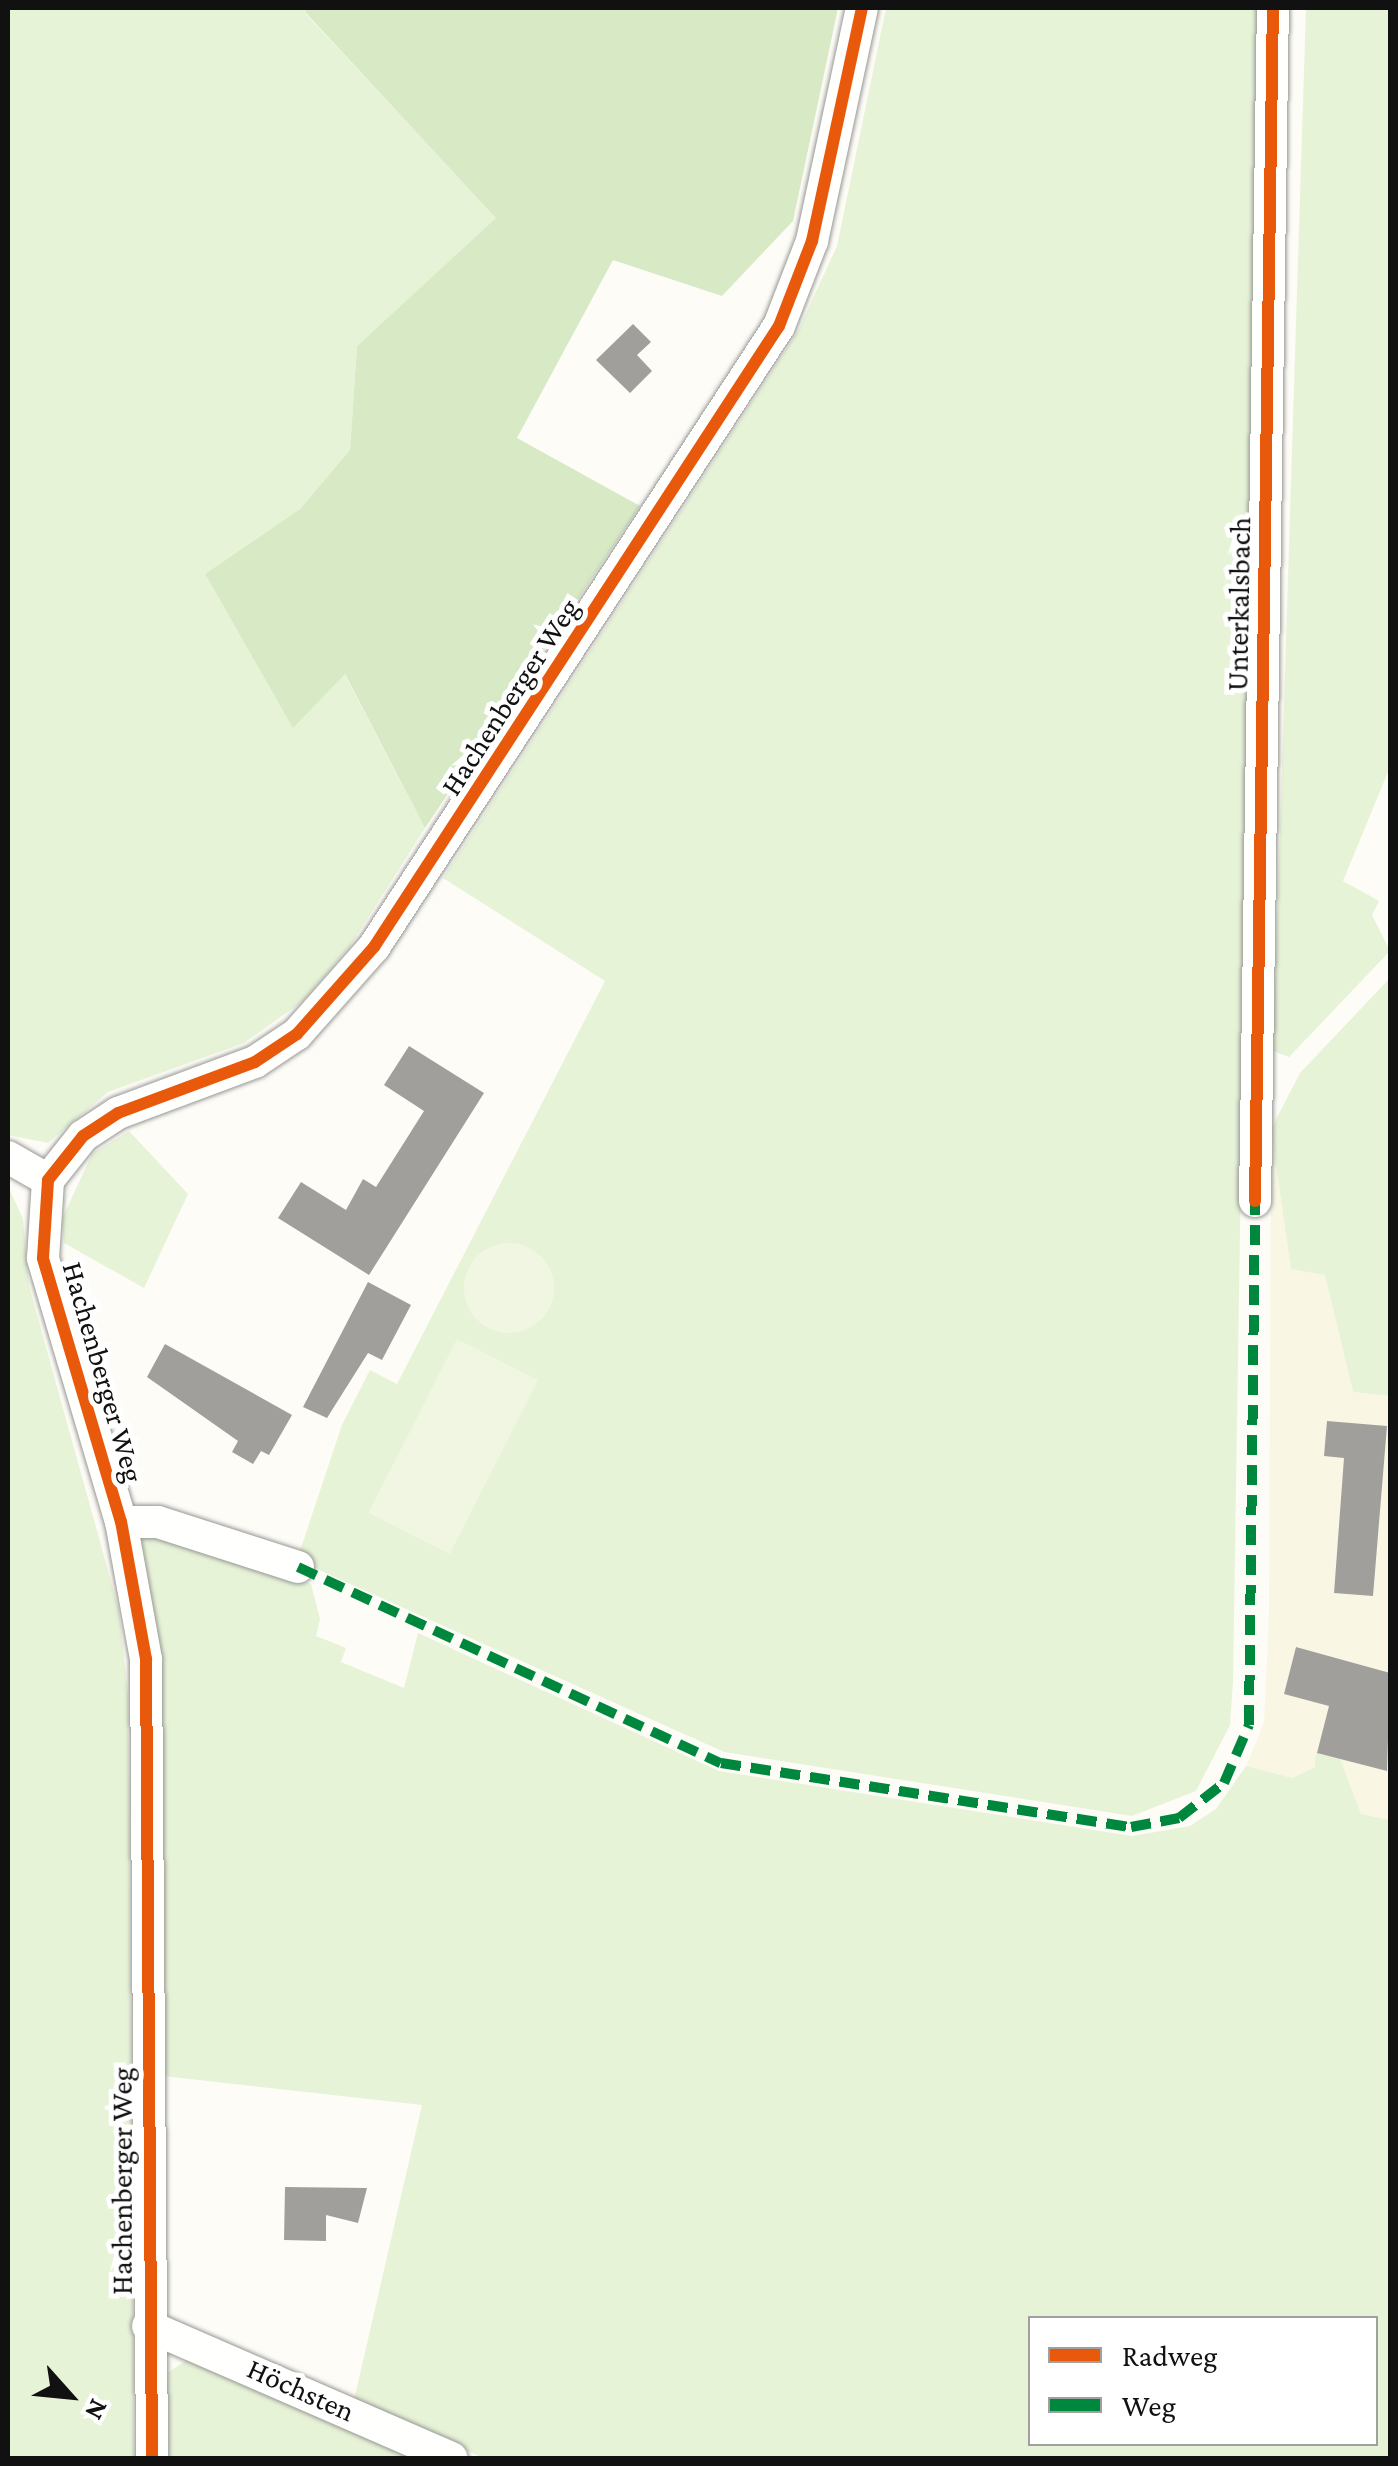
<!DOCTYPE html>
<html>
<head>
<meta charset="utf-8">
<style>
  body { margin:0 }
  #map { position:relative; width:1398px; height:2466px; overflow:hidden; background:#fdfcf7; font-family:"Crimson Pro",serif }
  div>[style] { position:absolute }
  .farmland>* { inset:0; background:#f9f7e4 }
  .green>* { inset:0; background:#e7f3d7 }
  .forest>* { inset:0; background:#d8eac5 }
  .pitch>* { inset:0; background:#f0f6e1; transform-origin:0 0 }
  .round { border-radius:50% }
  .building>* { inset:0; background:#a19f9c }
  .roads { filter:drop-shadow(0 0 2px #979795) drop-shadow(0 0 2px #979795) }
  .minor>* { height:32px; margin:-16px; padding:0 16px; transform-origin:16px; border-radius:16px; background:#fffffe }
  .quiet>* { height:10px; margin-top:-5px; transform-origin:0; background:repeating-linear-gradient(90deg,#00873e 0 20px,transparent 0 30px) }
  .cycleway>* { height:12px; margin:-6px; padding:0 6px; transform-origin:6px; border-radius:6px; background:#e8590c }
  span { translate:-50% -50%; white-space:nowrap; text-align:center; line-height:1.15; -webkit-text-stroke:10px #fff; paint-order:stroke }
  .street-label { font-size:30px; color:#111 }
  .frame { position:absolute; inset:0; border:10px solid #111; pointer-events:none }
  .legend { position:absolute; left:1028px; top:2316px; width:350px; height:130px; box-sizing:border-box; background:#fff; border:2px solid #a0a0a0; margin:0; padding:12px 18px; list-style:none; font-size:30px; color:#111 }
  .legend li { display:flex; align-items:center; gap:20px; height:50px }
  .legend b { width:50px; border:2px solid #a0a0a0 }
  .north { position:absolute; left:20px; top:2346px; width:100px; height:100px; -webkit-text-stroke:8px #fff; paint-order:stroke; rotate:117deg; font-size:28px; font-weight:700; line-height:40px; text-align:center; color:#111 }
  .north::after { content:''; display:block; margin:auto; width:35px; height:45px; background:#111; clip-path:polygon(50% 0,100% 100%,50% 72%,0 100%) }
</style>
</head>
<body>
<div id="map">
  <div class="farmland">
    <i style="clip-path:polygon(1271px 1136px,1325px 1275px,1353px 1392px,1390px 1396px,1390px 1820px,1361px 1814px,1315px 1767px,1292px 1778px,1246px 1767px,1264px 1722px,1269px 1613px)"></i>
  </div>
  <div class="green">
    <i style="clip-path:polygon(8px 8px,309px 8px,305px 13px,497px 218px,357px 346px,350px 450px,300px 509px,205px 574px,293px 727px,344px 673px,425px 828px,350px 946px,303px 1001px,244px 1043px,108px 1092px,48px 1143px,8px 1135px)"></i>
    <i style="clip-path:polygon(886px 8px,1259px 8px,1233px 1682px,1230px 1725px,1196px 1791px,1132px 1816px,724px 1752px,297px 1560px,342px 1425px,370px 1370px,397px 1384px,605px 981px,443px 878px,798px 331px,837px 246px)"></i>
    <i style="clip-path:polygon(1306px 8px,1390px 8px,1390px 767px,1343px 881px,1379px 901px,1372px 915px,1390px 951px,1289px 1057px,1273px 1051px)"></i>
    <i style="clip-path:polygon(1390px 978px,1390px 1396px,1353px 1392px,1325px 1275px,1291px 1269px,1271px 1129px,1300px 1073px)"></i>
    <i style="clip-path:polygon(129px 1131px,188px 1194px,144px 1288px,64px 1243px,62px 1219px,92px 1154px)"></i>
    <i style="clip-path:polygon(8px 1186px,23px 1219px,29px 1286px,119px 1610px,128px 1695px,134px 2458px,8px 2458px)"></i>
    <i style="clip-path:polygon(evenodd,156px 1528px,311px 1584px,320px 1619px,316px 1636px,346px 1648px,341px 1662px,404px 1688px,418px 1633px,719px 1771px,1132px 1836px,1190px 1826px,1216px 1809px,1246px 1766px,1292px 1778px,1315px 1767px,1316px 1753px,1340px 1759px,1361px 1814px,1390px 1820px,1390px 2458px,483px 2458px,354px 2400px,422px 2105px,163px 2076px,162px 1694px,142px 1541px,156px 1528px,1030px 2318px,1376px 2318px,1376px 2444px,1030px 2444px,1030px 2318px)"></i>
    <i style="clip-path:polygon(191px 2357px,412px 2458px,169px 2458px,166px 2374px)"></i>
  </div>
  <div class="forest">
    <i style="clip-path:polygon(309px 8px,838px 8px,793px 221px,722px 296px,613px 260px,517px 438px,640px 506px,425px 828px,345px 674px,293px 728px,205px 574px,300px 509px,350px 450px,357px 346px,496px 218px,305px 12px)"></i>
  </div>
  <div class="pitch">
    <i class="round" style="left:464px;top:1243px;width:90px;height:90px"></i>
    <i style="left:457px;top:1339px;width:91px;height:195px;rotate:27deg"></i>
  </div>
  <div class="building">
    <i style="clip-path:polygon(633px 324px,651px 342px,637px 355px,652px 371px,630px 393px,596px 360px)"></i>
    <i style="clip-path:polygon(409px 1046px,484px 1093px,369px 1275px,278px 1218px,301px 1182px,346px 1210px,363px 1179px,376px 1187px,424px 1111px,384px 1085px)"></i>
    <i style="clip-path:polygon(368px 1282px,411px 1305px,382px 1360px,368px 1353px,327px 1418px,303px 1407px)"></i>
    <i style="clip-path:polygon(165px 1344px,292px 1415px,269px 1455px,261px 1451px,253px 1464px,232px 1452px,238px 1441px,147px 1377px)"></i>
    <i style="clip-path:polygon(1327px 1421px,1387px 1426px,1373px 1596px,1334px 1593px,1344px 1458px,1324px 1456px)"></i>
    <i style="clip-path:polygon(1296px 1647px,1390px 1673px,1387px 1771px,1317px 1753px,1329px 1706px,1284px 1694px)"></i>
    <i style="clip-path:polygon(285px 2187px,367px 2188px,358px 2223px,326px 2215px,326px 2241px,284px 2240px)"></i>
  </div>
  <div class="roads">
    <div class="minor">
      <i style="left:8px;top:1157px;width:46px;rotate:29.9deg"></i>
      <i style="left:1255px;top:1201px;width:1193px;rotate:-89.14deg"></i>
      <i style="left:121px;top:1522px;width:37px"></i>
      <i style="left:158px;top:1522px;width:147px;rotate:17.8deg"></i>
      <i style="left:148px;top:2326px;width:331px;rotate:23.5deg"></i>
      <i style="left:152px;top:2458px;width:799px;rotate:-90.43deg"></i>
      <i style="left:146px;top:1659px;width:139px;rotate:-100.3deg"></i>
      <i style="left:121px;top:1522px;width:275px;rotate:-106.5deg"></i>
      <i style="left:43px;top:1258px;width:78px;rotate:-86.3deg"></i>
      <i style="left:48px;top:1180px;width:56px;rotate:-51.5deg"></i>
      <i style="left:83px;top:1136px;width:42px;rotate:-33.3deg"></i>
      <i style="left:118px;top:1113px;width:146px;rotate:-20.4deg"></i>
      <i style="left:255px;top:1062px;width:50px;rotate:-33.7deg"></i>
      <i style="left:297px;top:1034px;width:116px;rotate:-48.5deg"></i>
      <i style="left:374px;top:947px;width:741px;rotate:-56.89deg"></i>
      <i style="left:779px;top:326px;width:91px;rotate:-68.8deg"></i>
      <i style="left:812px;top:241px;width:238px;rotate:-77.9deg"></i>
    </div>
  </div>
  <div class="quiet">
    <i style="left:298px;top:1567px;width:466px;rotate:24.9deg"></i>
    <i style="left:721px;top:1763px;width:415px;rotate:8.9deg"></i>
    <i style="left:1131px;top:1827px;width:49px;rotate:-10.6deg"></i>
    <i style="left:1179px;top:1818px;width:57px;rotate:-37.9deg"></i>
    <i style="left:1224px;top:1783px;width:63px;rotate:-66.7deg"></i>
    <i style="left:1249px;top:1725px;width:524px;rotate:-89.34deg"></i>
  </div>
  <div class="cycleway">
    <i style="left:1255px;top:1201px;width:1193px;rotate:-89.14deg"></i>
    <i style="left:152px;top:2458px;width:799px;rotate:-90.43deg"></i>
    <i style="left:146px;top:1659px;width:139px;rotate:-100.3deg"></i>
    <i style="left:121px;top:1522px;width:275px;rotate:-106.5deg"></i>
    <i style="left:43px;top:1258px;width:78px;rotate:-86.3deg"></i>
    <i style="left:48px;top:1180px;width:56px;rotate:-51.5deg"></i>
    <i style="left:83px;top:1136px;width:42px;rotate:-33.3deg"></i>
    <i style="left:118px;top:1113px;width:146px;rotate:-20.4deg"></i>
    <i style="left:255px;top:1062px;width:50px;rotate:-33.7deg"></i>
    <i style="left:297px;top:1034px;width:116px;rotate:-48.5deg"></i>
    <i style="left:374px;top:947px;width:741px;rotate:-56.89deg"></i>
    <i style="left:779px;top:326px;width:91px;rotate:-68.8deg"></i>
    <i style="left:812px;top:241px;width:238px;rotate:-77.9deg"></i>
  </div>
  <div class="street-label">
    <span style="left:1239px;top:604px;rotate:-89deg">Unterkalsbach</span>
    <span style="left:510px;top:697px;rotate:-57deg">Hachenberger Weg</span>
    <span style="left:103px;top:1372px;rotate:74deg">Hachenberger Weg</span>
    <span style="left:122px;top:2181px;rotate:-90deg">Hachenberger Weg</span>
    <span style="left:301px;top:2390px;rotate:24deg">Höchsten</span>
  </div>
  <div class="frame"></div>
  <ul class="legend">
  <li><b style="height:12px;background:#e8590c"></b>Radweg</li>
  <li><b style="height:12px;background:#00873e"></b>Weg</li>
  </ul>
  <div class="north">N</div>
</div>
</body>
</html>
